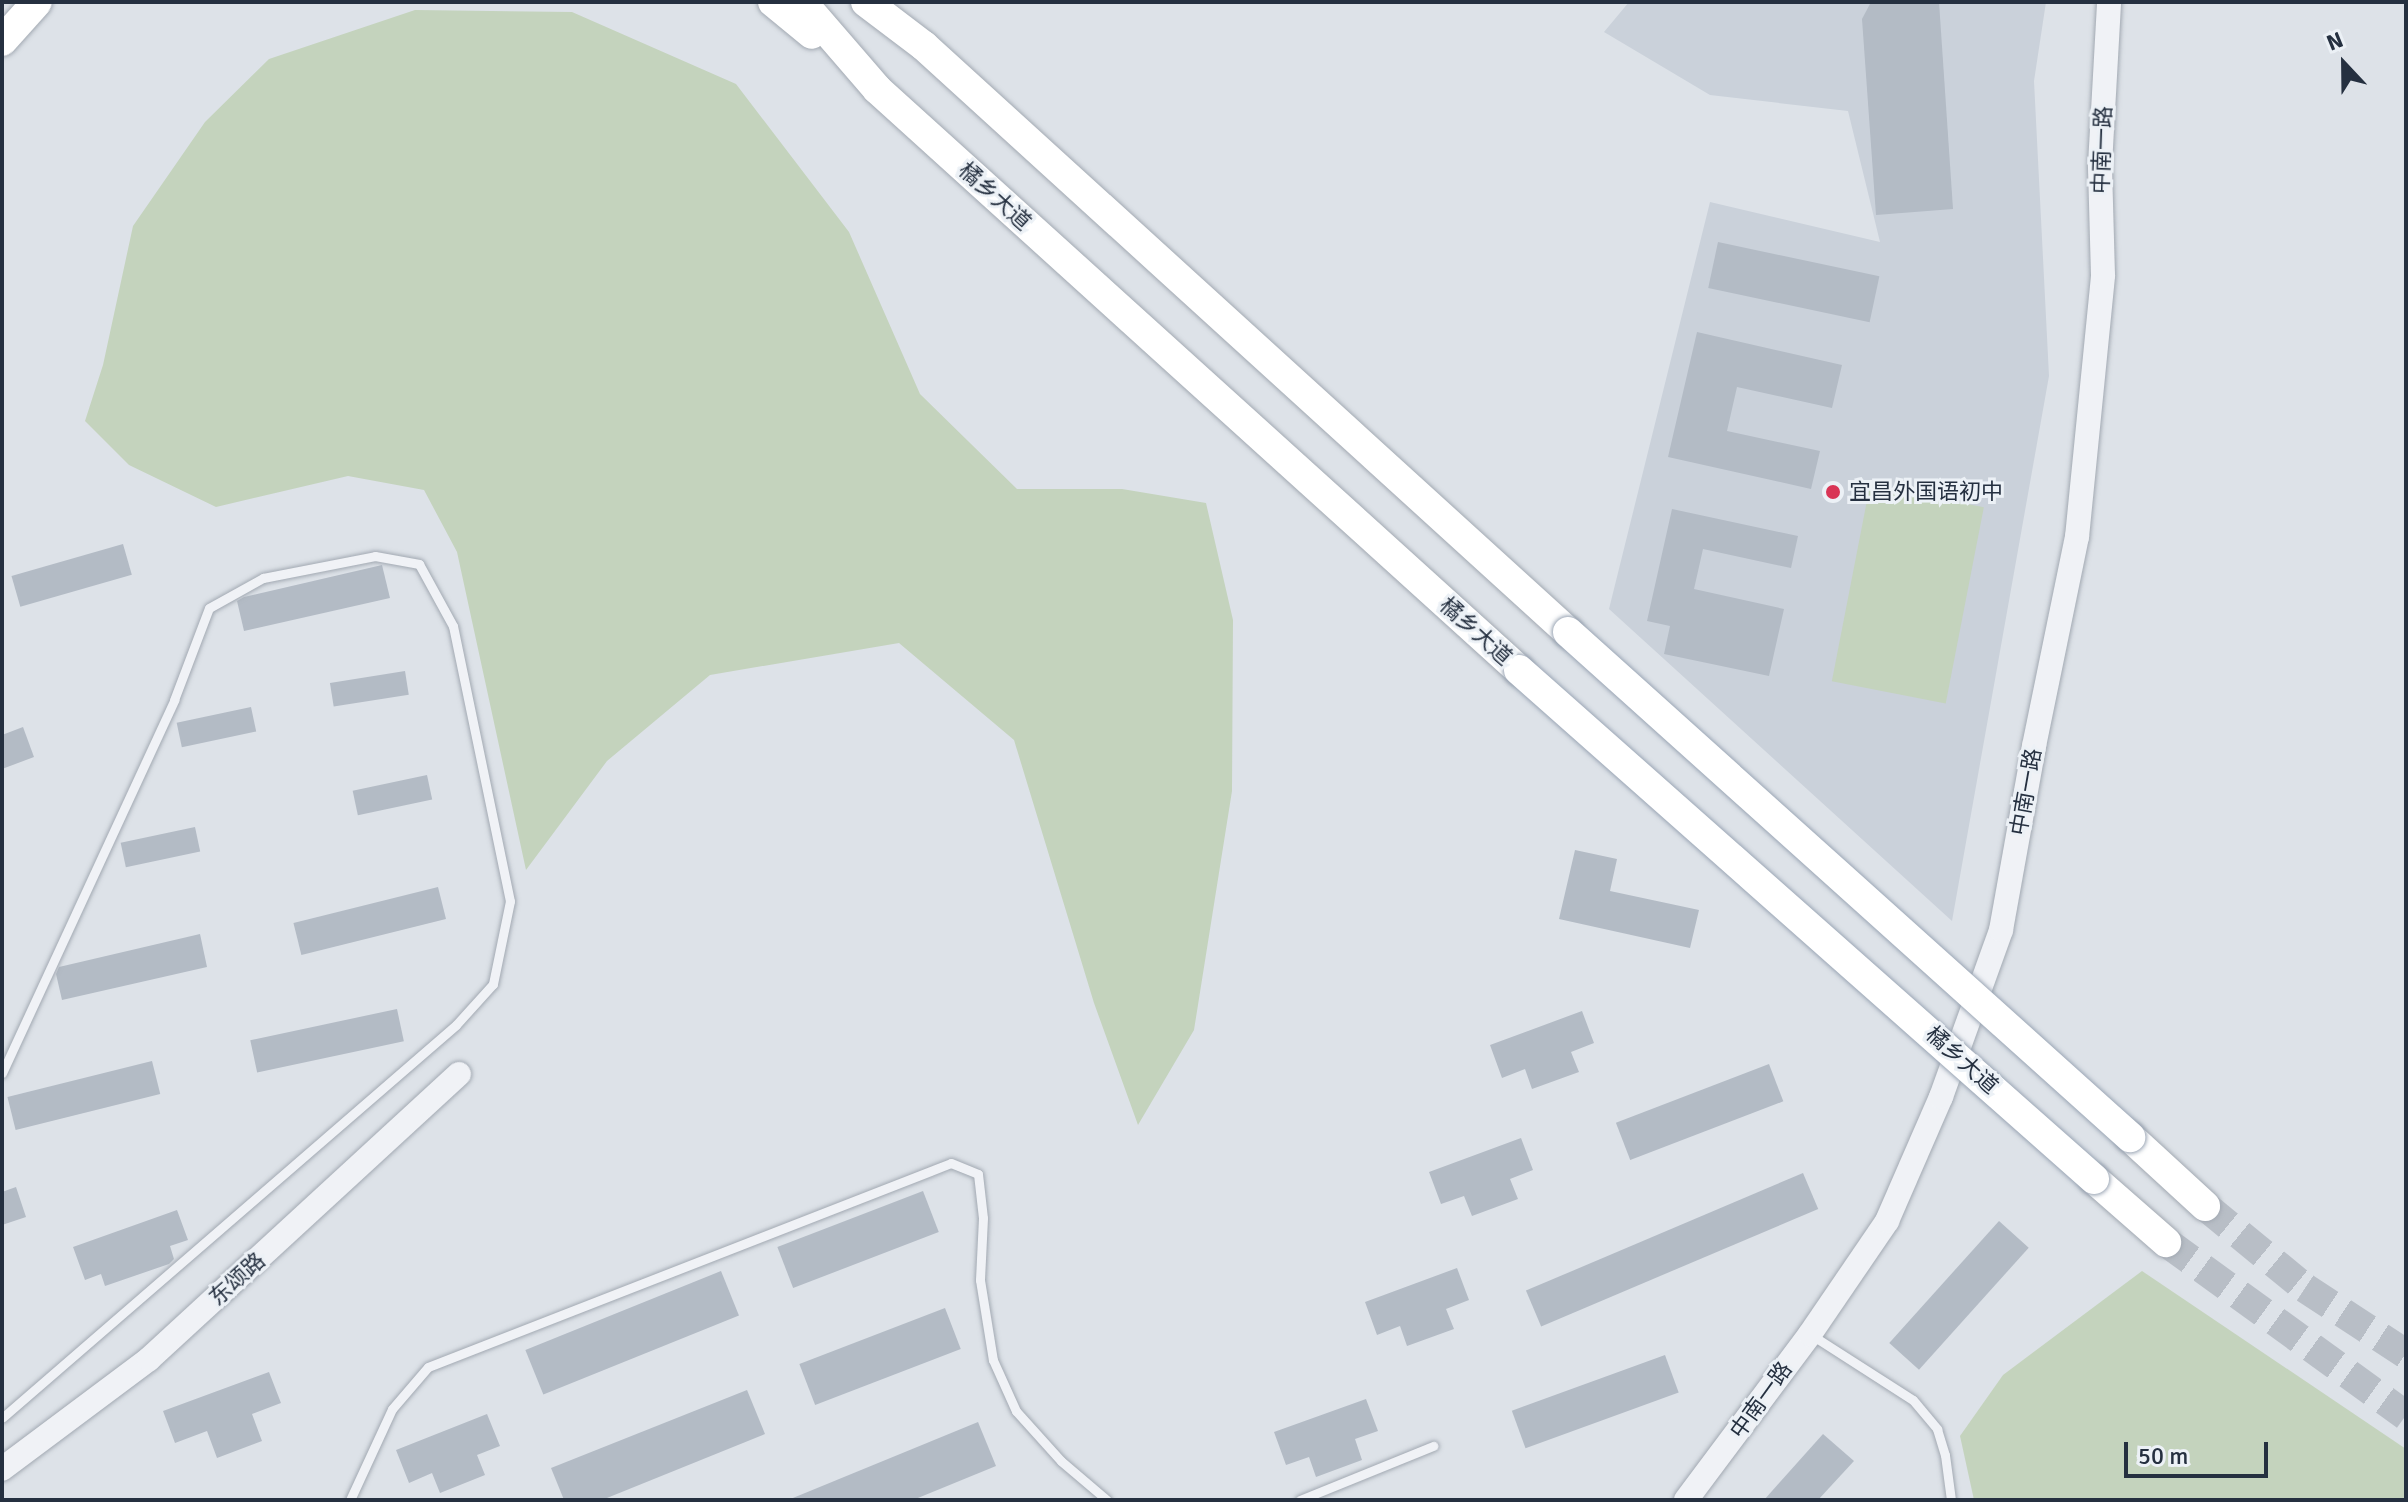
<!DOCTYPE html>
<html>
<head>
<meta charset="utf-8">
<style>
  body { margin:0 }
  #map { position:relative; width:2408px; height:1502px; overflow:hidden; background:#dde2e8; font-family:Signika,"Noto Sans SC",sans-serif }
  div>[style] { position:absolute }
  .built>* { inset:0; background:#cad1da }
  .green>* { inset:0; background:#c4d3bd; transform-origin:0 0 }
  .building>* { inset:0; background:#b3bbc5; transform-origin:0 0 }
  .primary-tunnel>* { height:30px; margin-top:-15px; transform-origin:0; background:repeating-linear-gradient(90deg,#b8bec6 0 30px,transparent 0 45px) }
  .roads { filter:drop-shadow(0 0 2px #a2a9b2) drop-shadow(0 0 2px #a2a9b2) }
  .service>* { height:9px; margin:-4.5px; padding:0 4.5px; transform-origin:4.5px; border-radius:4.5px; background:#f0f2f6 }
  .tertiary>* { height:24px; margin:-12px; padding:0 12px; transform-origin:12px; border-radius:12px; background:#f0f2f6 }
  .primary>* { height:30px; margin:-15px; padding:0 15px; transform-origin:15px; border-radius:15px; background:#fff }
  .bridges { filter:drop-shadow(0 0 2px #9ba6b5) drop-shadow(0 0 2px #9ba6b5) }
  .primary-bridge>* { height:30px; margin:-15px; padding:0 15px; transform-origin:15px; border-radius:15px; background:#fff }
  .dots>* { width:22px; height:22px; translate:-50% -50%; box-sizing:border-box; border:4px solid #ecf1f6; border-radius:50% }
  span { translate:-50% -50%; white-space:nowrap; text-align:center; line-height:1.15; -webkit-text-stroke:6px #ecf1f6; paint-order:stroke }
  .street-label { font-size:22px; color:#253040 }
  .poi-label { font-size:22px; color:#253040 }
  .left { translate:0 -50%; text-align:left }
  .frame { position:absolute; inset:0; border:4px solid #253040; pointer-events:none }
  .north { position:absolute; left:2304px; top:24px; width:80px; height:80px; -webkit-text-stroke:6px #ecf1f6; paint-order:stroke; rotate:338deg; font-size:22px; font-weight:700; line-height:32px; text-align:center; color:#253040 }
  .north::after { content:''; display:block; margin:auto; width:28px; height:36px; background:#253040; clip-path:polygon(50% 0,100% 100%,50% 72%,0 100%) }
  .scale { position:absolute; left:2124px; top:1442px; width:144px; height:36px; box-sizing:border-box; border:4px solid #253040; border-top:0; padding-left:10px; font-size:24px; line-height:28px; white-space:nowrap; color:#253040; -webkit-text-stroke:6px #ecf1f6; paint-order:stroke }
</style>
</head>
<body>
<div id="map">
  <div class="built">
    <i style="clip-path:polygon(1629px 2px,2046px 2px,2034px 81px,2049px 376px,1952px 921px,1609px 609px,1710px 202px,1880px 242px,1848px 111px,1710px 95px,1604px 32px)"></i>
  </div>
  <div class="green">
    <i style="clip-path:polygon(415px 10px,572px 12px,736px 84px,849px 232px,920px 394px,1017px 489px,1122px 489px,1206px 503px,1233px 620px,1232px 791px,1194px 1030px,1138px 1125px,1094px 1003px,1014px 740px,899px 643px,710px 675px,607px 761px,526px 870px,457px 552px,424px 490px,348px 476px,216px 507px,129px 465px,85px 421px,103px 365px,133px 226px,205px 122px,269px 59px)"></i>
    <i style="left:1870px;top:485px;width:116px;height:200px;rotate:11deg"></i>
    <i style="clip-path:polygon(2142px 1271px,2406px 1449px,2406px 1500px,1974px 1500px,1960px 1436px,2003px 1375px)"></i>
  </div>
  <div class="building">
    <i style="clip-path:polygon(1871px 2px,1939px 2px,1953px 209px,1876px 215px,1862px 19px)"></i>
    <i style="left:1718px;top:242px;width:165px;height:47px;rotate:12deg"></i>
    <i style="clip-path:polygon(1697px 332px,1842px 365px,1832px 408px,1737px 387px,1727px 431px,1820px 451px,1811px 489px,1668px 457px)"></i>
    <i style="clip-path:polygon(1672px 509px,1798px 536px,1791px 568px,1703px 549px,1694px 589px,1784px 609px,1769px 676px,1664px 654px,1670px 626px,1647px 621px)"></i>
    <i style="left:123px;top:544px;width:32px;height:116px;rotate:74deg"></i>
    <i style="clip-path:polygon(382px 565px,390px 598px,244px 631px,237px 601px,244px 597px)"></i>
    <i style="left:405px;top:671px;width:24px;height:76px;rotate:81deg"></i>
    <i style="left:251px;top:707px;width:25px;height:76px;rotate:78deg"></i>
    <i style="clip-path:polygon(23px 727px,34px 757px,2px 769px,2px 735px)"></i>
    <i style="left:427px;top:775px;width:25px;height:76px;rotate:78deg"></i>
    <i style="left:195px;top:827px;width:25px;height:76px;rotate:78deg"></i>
    <i style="clip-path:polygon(1575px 850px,1617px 859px,1610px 891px,1699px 910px,1690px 948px,1559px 919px)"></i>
    <i style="left:438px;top:887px;width:33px;height:149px;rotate:76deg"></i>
    <i style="clip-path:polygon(200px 934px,207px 967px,62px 1000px,56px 974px,59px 967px)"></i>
    <i style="left:397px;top:1009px;width:33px;height:150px;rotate:78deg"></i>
    <i style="clip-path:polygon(1582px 1011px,1594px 1043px,1571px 1052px,1579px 1072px,1532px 1089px,1525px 1069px,1502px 1078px,1490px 1045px)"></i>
    <i style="left:152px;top:1061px;width:34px;height:149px;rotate:76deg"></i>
    <i style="left:1769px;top:1064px;width:40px;height:164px;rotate:69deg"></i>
    <i style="clip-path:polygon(1521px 1138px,1533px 1170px,1510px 1179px,1518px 1199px,1472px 1216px,1464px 1196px,1441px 1204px,1429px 1172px)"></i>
    <i style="left:1803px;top:1173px;width:39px;height:301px;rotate:67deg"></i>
    <i style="clip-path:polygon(16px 1187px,26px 1217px,2px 1225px,2px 1192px)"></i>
    <i style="left:923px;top:1191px;width:44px;height:156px;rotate:69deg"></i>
    <i style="clip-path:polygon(177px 1210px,188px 1240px,170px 1246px,174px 1259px,169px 1264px,105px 1286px,101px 1274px,85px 1280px,73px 1247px)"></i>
    <i style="left:1999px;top:1221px;width:40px;height:164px;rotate:42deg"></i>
    <i style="clip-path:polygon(1457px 1268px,1469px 1300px,1446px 1309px,1454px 1329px,1407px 1346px,1400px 1326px,1377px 1335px,1365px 1302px)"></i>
    <i style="left:721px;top:1271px;width:48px;height:211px;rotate:68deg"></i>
    <i style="left:945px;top:1308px;width:44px;height:156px;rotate:69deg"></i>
    <i style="left:1665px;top:1355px;width:40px;height:163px;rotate:70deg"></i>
    <i style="clip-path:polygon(269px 1372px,281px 1403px,252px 1414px,262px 1441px,217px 1458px,207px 1431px,175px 1443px,163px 1411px)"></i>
    <i style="clip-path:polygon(747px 1390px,765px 1434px,602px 1500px,564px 1500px,551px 1468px)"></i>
    <i style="clip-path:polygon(1366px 1399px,1378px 1431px,1355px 1439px,1362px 1460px,1316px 1477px,1309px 1457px,1286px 1465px,1274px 1432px)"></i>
    <i style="clip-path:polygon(487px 1414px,500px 1446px,477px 1455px,485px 1475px,440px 1493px,432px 1473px,409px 1483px,396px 1450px)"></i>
    <i style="clip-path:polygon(978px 1422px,996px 1466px,913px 1500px,788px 1500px)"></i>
    <i style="clip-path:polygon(1823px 1434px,1854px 1461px,1818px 1500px,1764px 1500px)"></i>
  </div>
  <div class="primary-tunnel">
    <i style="left:2205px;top:1206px;width:129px;rotate:39.4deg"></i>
    <i style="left:2305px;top:1288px;width:121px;rotate:33.2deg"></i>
    <i style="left:2166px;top:1242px;width:296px;rotate:35.9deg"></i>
  </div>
  <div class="roads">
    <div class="service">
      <i style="left:2px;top:1073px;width:411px;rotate:-65.2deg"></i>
      <i style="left:174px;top:700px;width:98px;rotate:-69.2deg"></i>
      <i style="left:209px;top:608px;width:62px;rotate:-29.1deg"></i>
      <i style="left:263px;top:578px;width:114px;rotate:-11.1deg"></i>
      <i style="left:375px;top:556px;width:45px;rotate:10.3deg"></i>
      <i style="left:419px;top:564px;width:71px;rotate:61.3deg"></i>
      <i style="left:453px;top:626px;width:281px;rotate:78.3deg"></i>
      <i style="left:510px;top:901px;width:85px;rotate:101.6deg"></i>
      <i style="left:493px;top:984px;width:55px;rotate:132.1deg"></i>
      <i style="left:456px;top:1025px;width:600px;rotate:139.12deg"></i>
      <i style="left:1810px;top:1334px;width:122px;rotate:32.7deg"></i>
      <i style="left:1913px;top:1400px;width:38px;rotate:50deg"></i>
      <i style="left:1937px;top:1429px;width:27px;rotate:73deg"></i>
      <i style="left:1945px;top:1455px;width:45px;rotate:82.4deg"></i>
      <i style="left:350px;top:1500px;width:100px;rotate:-65.2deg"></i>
      <i style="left:392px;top:1409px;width:55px;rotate:-49.4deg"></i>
      <i style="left:428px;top:1367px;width:561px;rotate:-21.31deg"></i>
      <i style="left:951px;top:1163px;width:29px;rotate:22deg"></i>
      <i style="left:978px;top:1174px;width:44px;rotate:83.5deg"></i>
      <i style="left:983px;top:1218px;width:62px;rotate:92.8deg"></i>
      <i style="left:980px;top:1280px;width:81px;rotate:80.8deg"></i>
      <i style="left:993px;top:1360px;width:56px;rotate:65.7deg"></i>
      <i style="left:1016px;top:1411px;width:67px;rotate:48deg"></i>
      <i style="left:1061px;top:1461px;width:60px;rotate:40.3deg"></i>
      <i style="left:1300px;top:1500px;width:144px;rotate:-22.1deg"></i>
    </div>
    <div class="tertiary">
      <i style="left:2px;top:1469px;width:184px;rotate:-36.8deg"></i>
      <i style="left:149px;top:1359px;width:421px;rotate:-42.6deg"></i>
      <i style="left:1686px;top:1500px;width:207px;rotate:-53.2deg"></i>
      <i style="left:1810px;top:1334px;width:137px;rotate:-55.7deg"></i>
      <i style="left:1887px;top:1221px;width:135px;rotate:-66.5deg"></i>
      <i style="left:1941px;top:1097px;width:177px;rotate:-70.2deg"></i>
      <i style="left:2001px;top:930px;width:187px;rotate:-79.8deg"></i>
      <i style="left:2034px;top:746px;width:213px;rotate:-78.4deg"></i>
      <i style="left:2077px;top:537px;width:263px;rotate:-84.3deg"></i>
      <i style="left:2103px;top:275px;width:110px;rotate:-91.6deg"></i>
      <i style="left:2100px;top:165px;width:163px;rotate:-86.8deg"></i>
    </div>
    <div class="primary">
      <i style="left:773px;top:2px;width:50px;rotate:39.4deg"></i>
      <i style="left:802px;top:2px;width:115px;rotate:49.2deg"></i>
      <i style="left:877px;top:89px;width:866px;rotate:42.14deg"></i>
      <i style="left:866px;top:2px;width:73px;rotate:37.2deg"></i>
      <i style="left:924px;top:46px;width:871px;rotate:42.3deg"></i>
      <i style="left:2px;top:41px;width:52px;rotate:-48.1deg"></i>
      <i style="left:2130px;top:1137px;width:102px;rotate:42.6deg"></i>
      <i style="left:2094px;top:1179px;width:96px;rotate:41.2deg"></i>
    </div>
  </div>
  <div class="bridges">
    <div class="primary-bridge">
      <i style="left:1568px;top:632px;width:756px;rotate:41.94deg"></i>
      <i style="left:1519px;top:670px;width:768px;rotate:41.52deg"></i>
    </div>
  </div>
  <div class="dots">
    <i style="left:1833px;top:492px;background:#d93556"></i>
  </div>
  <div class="street-label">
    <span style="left:2102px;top:150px;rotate:-88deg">中南一路</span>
    <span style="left:995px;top:196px;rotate:42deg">橘乡大道</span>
    <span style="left:1476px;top:631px;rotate:42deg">橘乡大道</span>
    <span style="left:2026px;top:792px;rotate:-80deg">中南一路</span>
    <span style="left:1962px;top:1060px;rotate:42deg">橘乡大道</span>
    <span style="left:237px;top:1279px;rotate:-42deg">东颂路</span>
    <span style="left:1761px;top:1400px;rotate:-54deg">中南一路</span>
  </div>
  <div class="poi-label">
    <span class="left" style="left:1849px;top:492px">宜昌外国语初中</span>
  </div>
  <div class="frame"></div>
  <div class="north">N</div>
  <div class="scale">50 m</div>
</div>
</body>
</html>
